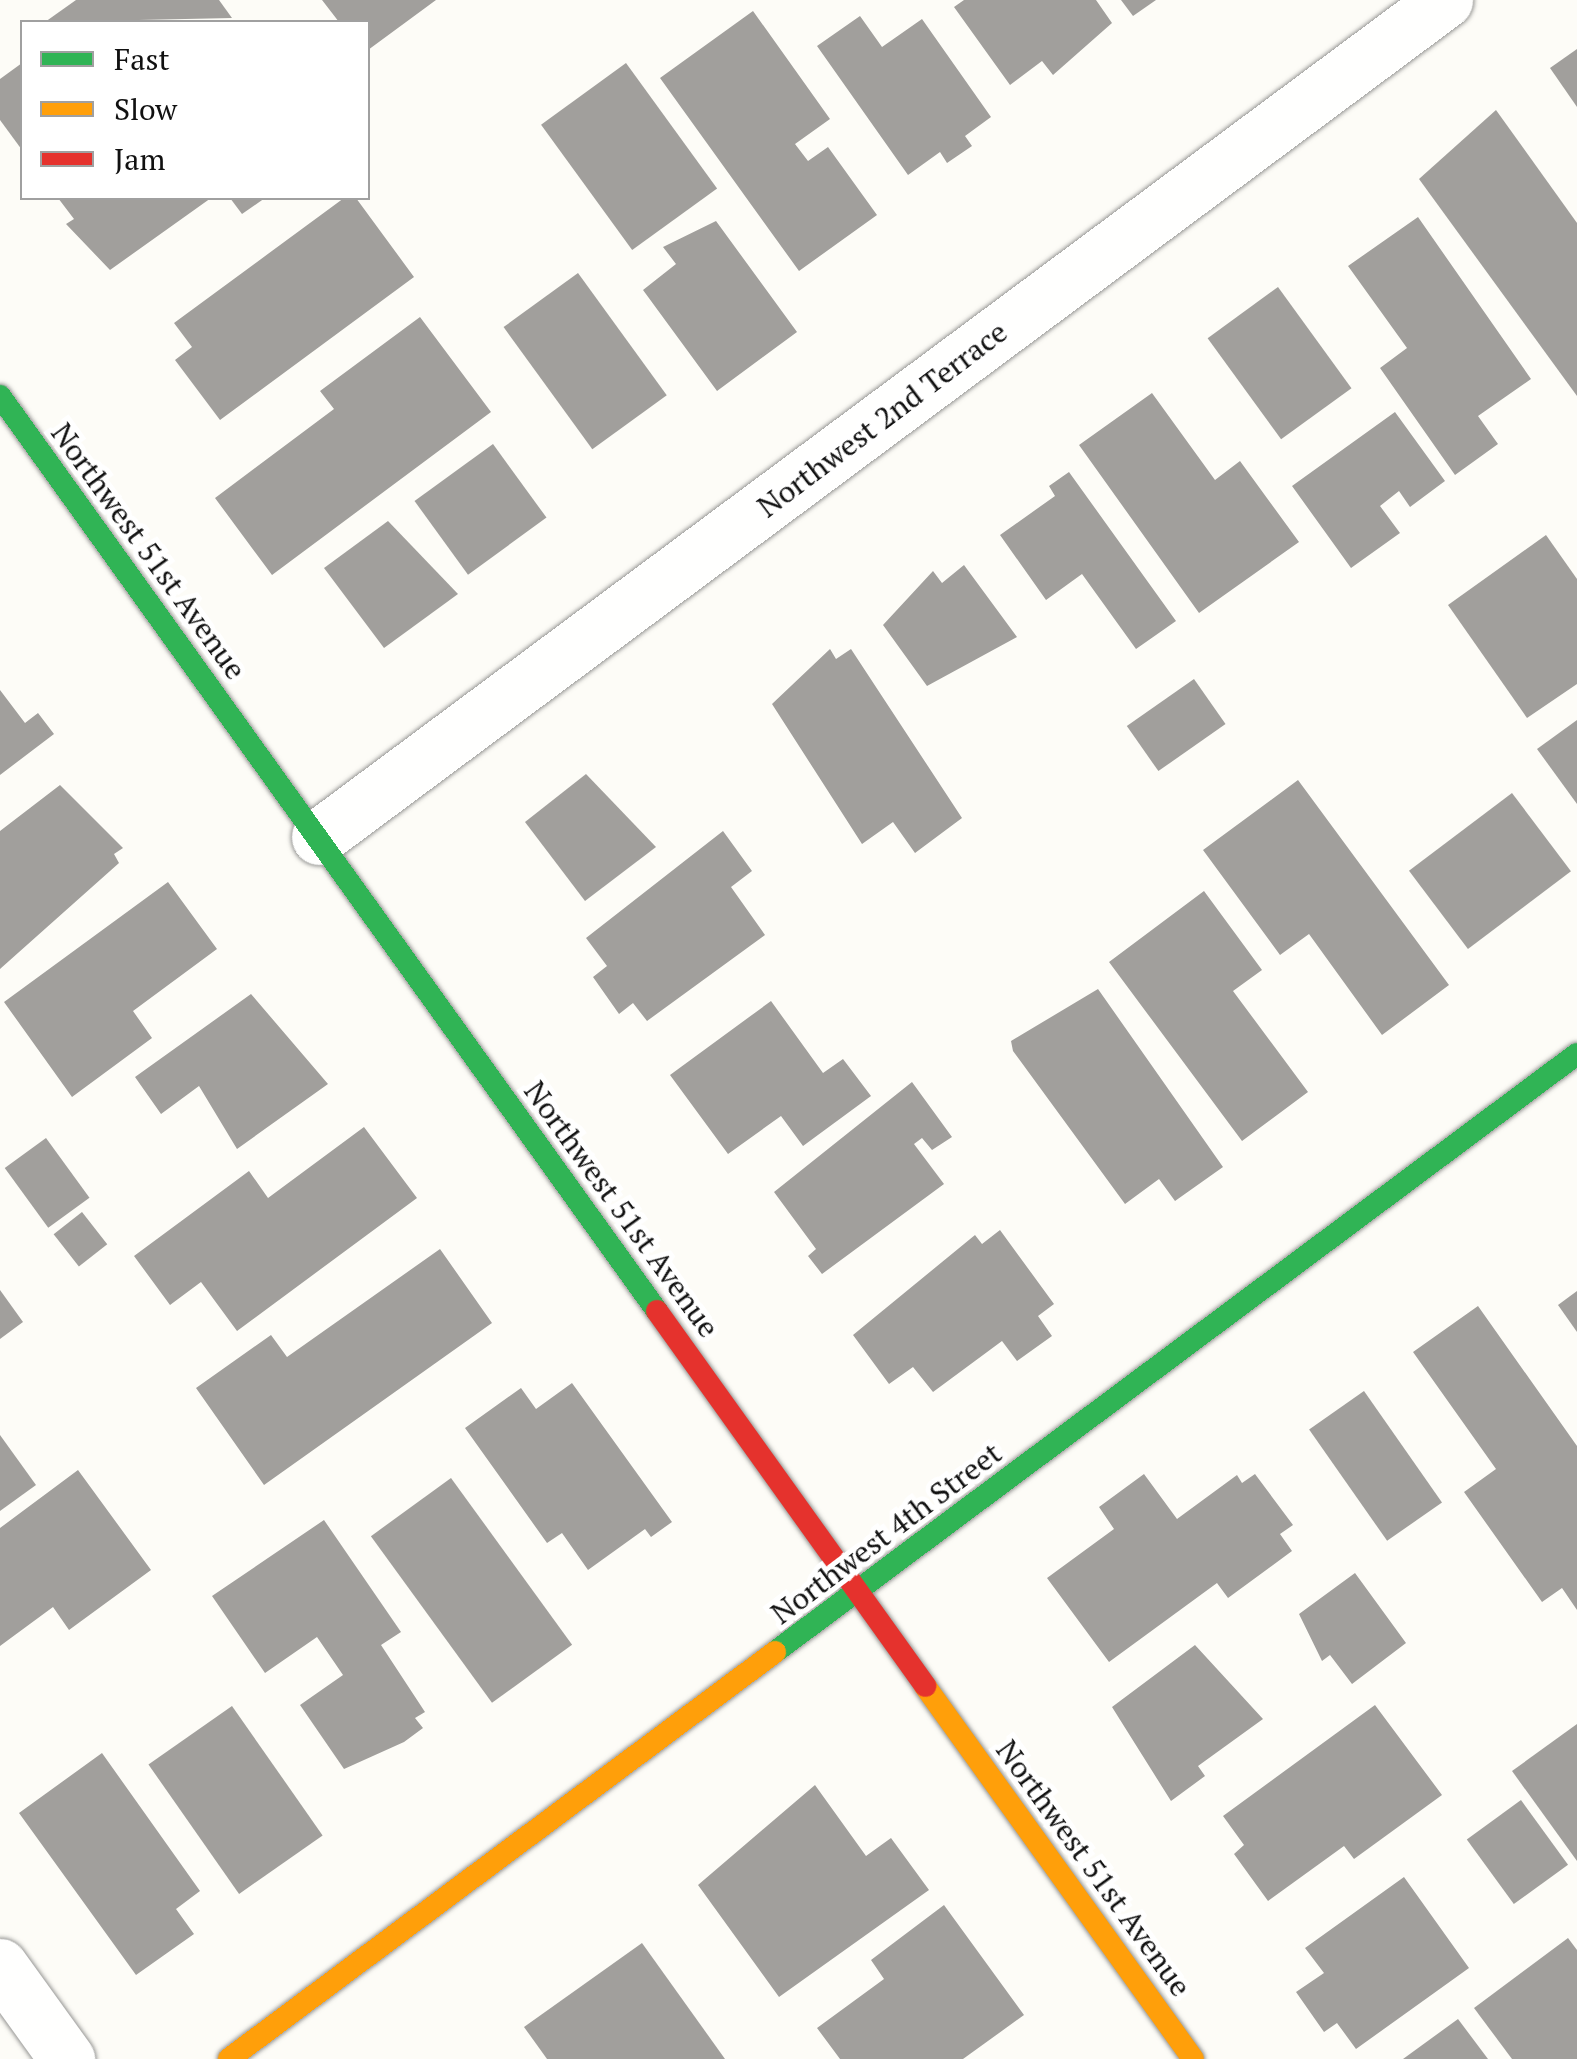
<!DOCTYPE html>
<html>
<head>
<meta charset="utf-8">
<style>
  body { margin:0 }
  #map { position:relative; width:1577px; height:2059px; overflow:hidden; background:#fdfcf7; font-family:"PT Serif",serif }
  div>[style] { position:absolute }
  .building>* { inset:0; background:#a19f9c; transform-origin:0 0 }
  .roads { filter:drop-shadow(0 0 2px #979795) drop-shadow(0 0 2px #979795) }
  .street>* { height:55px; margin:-27.5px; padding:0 27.5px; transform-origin:27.5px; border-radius:27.5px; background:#fffffe }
  .fast>* { height:22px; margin:-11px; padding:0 11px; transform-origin:11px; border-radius:11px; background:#30b455 }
  .slow>* { height:22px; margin:-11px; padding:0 11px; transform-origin:11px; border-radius:11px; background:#ff9f0a }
  .jam>* { height:22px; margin:-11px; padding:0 11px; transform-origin:11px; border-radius:11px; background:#e5322d }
  span { translate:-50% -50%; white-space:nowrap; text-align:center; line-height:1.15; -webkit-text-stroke:10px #fff; paint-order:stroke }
  .street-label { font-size:30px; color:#111 }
  .legend { position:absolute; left:20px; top:20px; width:350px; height:180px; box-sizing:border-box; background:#fff; border:2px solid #a0a0a0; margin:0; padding:12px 18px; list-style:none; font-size:30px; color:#111 }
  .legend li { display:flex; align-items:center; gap:20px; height:50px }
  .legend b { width:50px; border:2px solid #a0a0a0 }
</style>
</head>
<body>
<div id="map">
  <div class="building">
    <i style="clip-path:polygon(76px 0,219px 0,232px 18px,45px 22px)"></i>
    <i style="clip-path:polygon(322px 0,436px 0,368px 50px,368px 22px,339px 22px)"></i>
    <i style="clip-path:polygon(964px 0,1096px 0,1112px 23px,1053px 75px,1042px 61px,1010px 85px,954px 7px)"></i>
    <i style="clip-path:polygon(1121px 0,1156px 0,1133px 16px)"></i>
    <i style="clip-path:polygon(753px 11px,830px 119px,795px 144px,808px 161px,828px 147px,877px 215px,799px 271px,660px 78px)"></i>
    <i style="clip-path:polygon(860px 16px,882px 47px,922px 19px,991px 117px,965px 136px,972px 146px,947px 163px,940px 152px,908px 175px,817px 46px)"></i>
    <i style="clip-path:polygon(1577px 49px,1577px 107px,1550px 68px)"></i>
    <i style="clip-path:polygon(22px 63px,22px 150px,0 120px,0 79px)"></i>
    <i style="left:626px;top:63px;width:155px;height:105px;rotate:54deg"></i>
    <i style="clip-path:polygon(1496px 110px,1577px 223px,1577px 396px,1419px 179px)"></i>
    <i style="clip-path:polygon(58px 198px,211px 198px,110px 270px,66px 224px,74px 219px)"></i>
    <i style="clip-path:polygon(230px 198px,265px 198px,242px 214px)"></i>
    <i style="clip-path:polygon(344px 198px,356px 198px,414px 277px,220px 420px,175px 360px,192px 347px,174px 323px)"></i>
    <i style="clip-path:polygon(1418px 217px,1531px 379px,1478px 416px,1498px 444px,1455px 475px,1380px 368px,1407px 348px,1348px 266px)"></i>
    <i style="clip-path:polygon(716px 221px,797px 332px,717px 391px,643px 290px,676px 264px,663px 247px)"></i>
    <i style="left:578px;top:273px;width:151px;height:92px;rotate:54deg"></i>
    <i style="left:1278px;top:287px;width:125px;height:87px;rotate:54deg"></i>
    <i style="clip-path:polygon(420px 317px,491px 412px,272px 575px,215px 498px,334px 409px,320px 391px)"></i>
    <i style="clip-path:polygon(1152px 393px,1215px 480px,1240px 461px,1299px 542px,1199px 613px,1079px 445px)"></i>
    <i style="clip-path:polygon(1395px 412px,1445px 481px,1410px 507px,1399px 491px,1380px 506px,1400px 533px,1351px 568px,1292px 486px)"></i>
    <i style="left:493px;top:444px;width:91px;height:97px;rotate:54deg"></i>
    <i style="clip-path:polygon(1069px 472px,1176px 621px,1136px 649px,1082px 574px,1046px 600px,1000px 535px,1055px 496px,1049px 486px)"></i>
    <i style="clip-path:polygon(388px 521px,458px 594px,384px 648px,324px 568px)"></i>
    <i style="clip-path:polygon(1546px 535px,1577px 579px,1577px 684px,1527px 718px,1448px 605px)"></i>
    <i style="clip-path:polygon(964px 565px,1017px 637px,927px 686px,883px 625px,933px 571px,942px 583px)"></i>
    <i style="clip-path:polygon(830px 649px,836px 659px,851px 649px,962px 818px,915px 853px,893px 822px,862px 844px,772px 704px)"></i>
    <i style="left:1194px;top:679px;width:55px;height:82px;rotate:55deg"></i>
    <i style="clip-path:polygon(0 690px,25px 723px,38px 713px,54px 734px,0 775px)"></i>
    <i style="clip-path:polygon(1577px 720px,1577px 804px,1537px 749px)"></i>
    <i style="clip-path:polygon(586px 774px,656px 847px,585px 901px,525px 822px)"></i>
    <i style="clip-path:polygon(1298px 780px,1449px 985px,1382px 1035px,1309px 934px,1280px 955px,1203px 850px)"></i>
    <i style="clip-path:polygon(60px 785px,123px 848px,114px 854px,119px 863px,0 969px,0 831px)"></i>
    <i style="left:1512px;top:793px;width:98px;height:129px;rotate:53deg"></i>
    <i style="clip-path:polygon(723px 831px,752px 871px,731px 887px,765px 935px,647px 1021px,633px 1003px,619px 1014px,593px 977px,607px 966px,586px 938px)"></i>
    <i style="clip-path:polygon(168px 882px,217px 949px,133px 1011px,152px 1038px,72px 1097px,4px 1002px)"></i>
    <i style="clip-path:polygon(1204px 891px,1262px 970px,1233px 991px,1308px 1092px,1242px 1141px,1109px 962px)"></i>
    <i style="clip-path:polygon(1098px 989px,1223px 1167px,1175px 1201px,1159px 1179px,1125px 1204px,1013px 1051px,1011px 1041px)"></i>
    <i style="clip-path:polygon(251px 994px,328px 1084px,237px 1149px,199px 1086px,161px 1114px,135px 1077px)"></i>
    <i style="clip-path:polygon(771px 1001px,823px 1073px,843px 1059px,871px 1096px,803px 1146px,781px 1116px,728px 1154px,670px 1075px)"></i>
    <i style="clip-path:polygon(912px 1082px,952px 1137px,932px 1150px,922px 1138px,914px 1144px,944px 1184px,822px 1274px,808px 1256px,816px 1249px,774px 1192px)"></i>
    <i style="clip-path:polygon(364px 1127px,417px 1198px,237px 1331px,201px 1282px,170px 1305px,134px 1256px,249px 1171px,268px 1198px)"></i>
    <i style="left:46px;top:1138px;width:74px;height:51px;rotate:54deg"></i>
    <i style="left:82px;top:1212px;width:41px;height:36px;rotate:52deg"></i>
    <i style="clip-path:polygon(1000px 1230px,1054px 1304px,1038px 1316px,1052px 1336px,1017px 1361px,1002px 1341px,933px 1392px,913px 1367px,889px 1384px,853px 1335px,975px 1235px,982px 1244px)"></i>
    <i style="clip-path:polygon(440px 1249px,492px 1323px,264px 1485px,196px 1388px,271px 1335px,287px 1357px)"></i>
    <i style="clip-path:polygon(0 1290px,23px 1322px,0 1339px)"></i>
    <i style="clip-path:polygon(1577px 1291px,1577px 1332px,1558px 1305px)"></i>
    <i style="clip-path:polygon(1478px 1306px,1577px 1446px,1577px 1610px,1562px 1588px,1542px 1602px,1464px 1492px,1496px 1469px,1413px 1352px)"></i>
    <i style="clip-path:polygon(572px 1383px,672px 1522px,651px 1537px,645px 1529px,588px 1570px,562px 1533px,547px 1543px,465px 1428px,521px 1388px,536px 1409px)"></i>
    <i style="left:1364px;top:1391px;width:136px;height:67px;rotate:55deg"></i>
    <i style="clip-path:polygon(0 1435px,36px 1485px,0 1511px)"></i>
    <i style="clip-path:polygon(78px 1470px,151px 1570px,69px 1630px,53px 1607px,0 1646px,0 1528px)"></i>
    <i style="clip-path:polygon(1144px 1474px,1177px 1519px,1237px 1475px,1242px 1483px,1255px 1474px,1293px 1525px,1280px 1534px,1292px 1551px,1228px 1598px,1217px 1583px,1109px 1662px,1047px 1578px,1114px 1529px,1099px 1507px)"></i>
    <i style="left:451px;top:1478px;width:206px;height:99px;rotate:54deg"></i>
    <i style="clip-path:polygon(324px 1520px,401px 1632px,381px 1645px,425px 1712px,415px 1718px,423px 1728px,404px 1742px,344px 1769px,300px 1705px,343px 1675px,317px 1637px,265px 1673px,212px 1596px)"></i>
    <i style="clip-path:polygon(1355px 1573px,1406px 1643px,1352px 1684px,1330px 1655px,1322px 1661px,1299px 1614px)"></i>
    <i style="clip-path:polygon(1195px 1645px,1263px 1719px,1198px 1766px,1205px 1776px,1171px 1801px,1112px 1707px)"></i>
    <i style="clip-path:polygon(1375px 1705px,1442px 1795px,1354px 1859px,1344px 1846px,1268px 1901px,1234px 1854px,1244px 1845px,1223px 1816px)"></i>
    <i style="left:232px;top:1706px;width:158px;height:102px;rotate:55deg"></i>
    <i style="clip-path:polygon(1577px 1724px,1577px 1861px,1512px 1771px)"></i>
    <i style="clip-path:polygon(102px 1753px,200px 1891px,176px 1909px,194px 1934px,136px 1975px,19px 1813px)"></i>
    <i style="clip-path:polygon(815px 1785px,866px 1856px,891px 1838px,929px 1890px,779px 1997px,698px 1885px)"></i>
    <i style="left:1521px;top:1800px;width:80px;height:67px;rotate:54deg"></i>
    <i style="clip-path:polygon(1404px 1877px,1469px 1968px,1356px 2049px,1337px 2023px,1324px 2032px,1296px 1992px,1324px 1973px,1305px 1948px)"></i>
    <i style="clip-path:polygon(944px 1905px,1024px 2015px,963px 2059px,840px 2059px,817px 2028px,884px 1979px,871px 1960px)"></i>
    <i style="clip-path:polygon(1568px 1938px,1577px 1950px,1577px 2059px,1512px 2059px,1474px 2008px)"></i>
    <i style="clip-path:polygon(642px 1943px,725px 2059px,547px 2059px,524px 2027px)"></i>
    <i style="clip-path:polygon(1458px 2019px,1488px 2059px,1403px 2059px)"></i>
  </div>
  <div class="roads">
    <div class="street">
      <i style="left:319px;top:837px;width:1403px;rotate:-36.62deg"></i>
      <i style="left:0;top:1966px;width:115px;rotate:54.2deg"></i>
    </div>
    <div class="fast">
      <i style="left:0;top:396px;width:1126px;rotate:54.32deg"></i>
      <i style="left:775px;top:1652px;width:1000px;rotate:-36.71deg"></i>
    </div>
    <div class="slow">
      <i style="left:925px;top:1686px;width:459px;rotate:54.3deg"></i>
      <i style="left:229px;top:2059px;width:681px;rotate:-36.7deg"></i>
    </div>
    <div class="jam">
      <i style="left:657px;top:1311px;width:461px;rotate:54.4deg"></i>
    </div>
  </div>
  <div class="street-label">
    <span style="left:882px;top:419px;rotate:-37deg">Northwest 2nd Terrace</span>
    <span style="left:149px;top:551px;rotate:54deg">Northwest 51st Avenue</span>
    <span style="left:622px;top:1209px;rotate:54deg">Northwest 51st Avenue</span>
    <span style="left:886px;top:1533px;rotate:-37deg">Northwest 4th Street</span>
    <span style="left:1094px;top:1868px;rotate:54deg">Northwest 51st Avenue</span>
  </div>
  <ul class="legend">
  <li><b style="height:12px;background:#30b455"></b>Fast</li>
  <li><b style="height:12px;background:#ff9f0a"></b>Slow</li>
  <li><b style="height:12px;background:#e5322d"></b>Jam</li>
  </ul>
</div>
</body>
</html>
